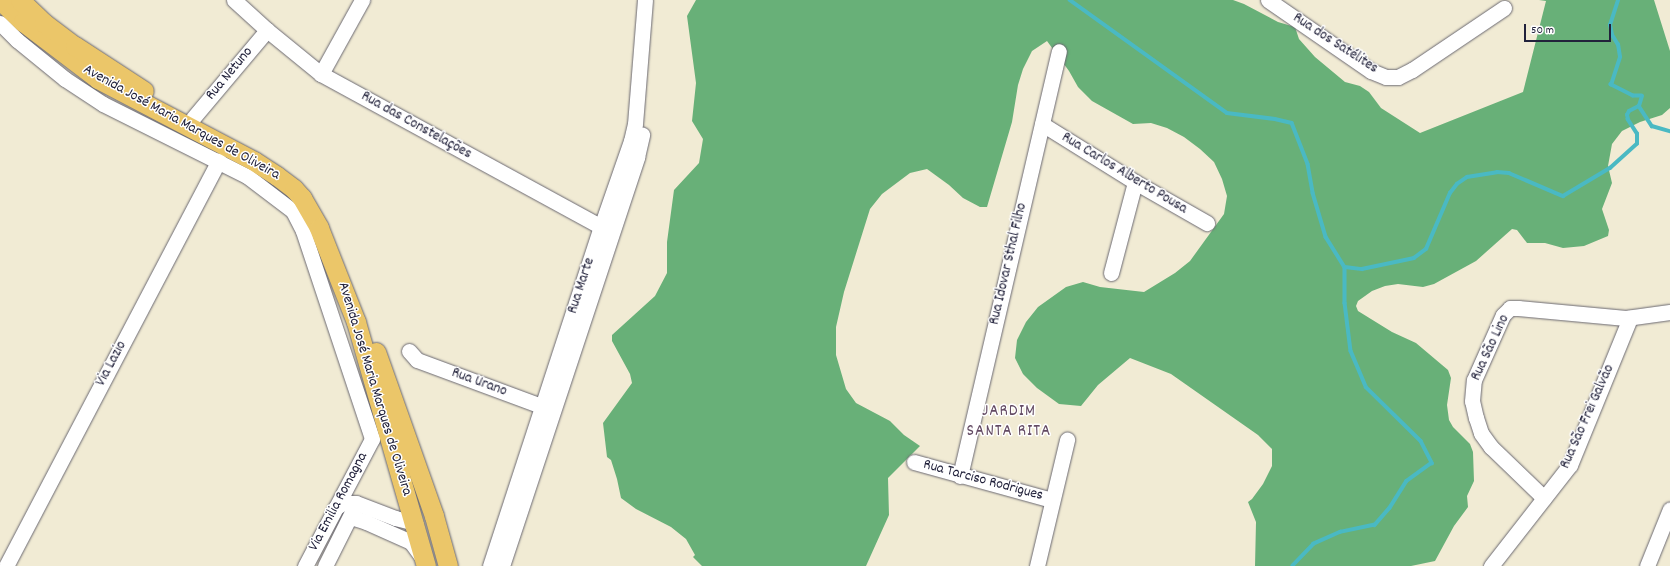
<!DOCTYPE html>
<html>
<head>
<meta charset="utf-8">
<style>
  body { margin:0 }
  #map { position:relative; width:1670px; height:566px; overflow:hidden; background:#f1ebd4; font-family:Dekko,sans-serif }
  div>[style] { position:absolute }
  .forest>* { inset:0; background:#68b078 }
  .stream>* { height:3.5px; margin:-1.75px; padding:0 1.75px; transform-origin:1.75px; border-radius:1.75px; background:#4ab9c3 }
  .roads { filter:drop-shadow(0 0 1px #6a6871) drop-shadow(0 0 1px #6a6871) }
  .minor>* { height:15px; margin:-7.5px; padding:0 7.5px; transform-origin:7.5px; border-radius:7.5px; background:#fff }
  .major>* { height:19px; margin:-9.5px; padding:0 9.5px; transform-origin:9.5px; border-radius:9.5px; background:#ebc669 }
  span { translate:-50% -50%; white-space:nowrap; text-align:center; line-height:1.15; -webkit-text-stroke:3px #fff; paint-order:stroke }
  .street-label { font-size:15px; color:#22223b }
  .quarter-label { font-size:17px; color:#634a63; letter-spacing:1px }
  .scale { position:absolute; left:1524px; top:24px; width:87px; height:18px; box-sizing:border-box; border:2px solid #22223b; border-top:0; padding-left:5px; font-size:12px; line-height:14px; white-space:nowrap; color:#22223b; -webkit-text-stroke:3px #fff; paint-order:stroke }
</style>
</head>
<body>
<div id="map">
  <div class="forest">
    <i style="clip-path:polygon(696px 0,1233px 0,1244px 4px,1278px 22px,1295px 27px,1299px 39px,1315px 57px,1345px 82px,1360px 86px,1369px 92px,1381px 108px,1420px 133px,1523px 92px,1546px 1px,1539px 0,1654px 0,1670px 51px,1670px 108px,1662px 115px,1640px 122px,1622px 131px,1612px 144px,1608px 166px,1612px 183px,1602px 209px,1609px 230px,1608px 236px,1584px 246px,1563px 248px,1545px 243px,1527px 243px,1517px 230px,1512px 229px,1476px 261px,1434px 284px,1423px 287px,1398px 284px,1385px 286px,1372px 291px,1358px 301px,1356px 306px,1358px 311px,1392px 332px,1416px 343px,1448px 370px,1451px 378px,1447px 405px,1449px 420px,1453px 427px,1470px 444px,1473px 452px,1474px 481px,1467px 496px,1468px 507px,1454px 526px,1435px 561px,1411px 566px,1255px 566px,1256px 522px,1248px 502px,1252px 499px,1263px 484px,1272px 466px,1272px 449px,1258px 435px,1171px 374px,1130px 358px,1098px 385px,1081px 406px,1059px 404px,1037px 388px,1023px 374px,1015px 358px,1017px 340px,1026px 322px,1038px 307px,1066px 287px,1083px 282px,1100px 287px,1144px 292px,1175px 273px,1190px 261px,1224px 214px,1227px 196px,1222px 179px,1214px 162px,1200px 149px,1184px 137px,1167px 128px,1151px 123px,1133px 124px,1092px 101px,1078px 87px,1069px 71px,1047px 41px,1032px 51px,1023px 69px,1018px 85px,1012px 122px,987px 207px,980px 207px,963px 198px,949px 185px,927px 169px,910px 173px,882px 194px,870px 209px,844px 292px,836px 327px,836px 355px,846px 389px,856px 403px,890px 421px,904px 435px,920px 446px,888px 478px,889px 515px,866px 566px,702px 566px,693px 557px,695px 555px,686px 539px,671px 527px,636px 509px,621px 498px,617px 479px,611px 460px,607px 457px,603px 423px,632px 383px,630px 374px,612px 341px,612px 335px,655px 296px,667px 273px,667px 242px,674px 190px,699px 163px,703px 139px,692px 121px,696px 83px,687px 16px)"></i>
  </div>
  <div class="stream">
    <i style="left:1070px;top:0;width:193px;rotate:35.7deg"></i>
    <i style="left:1227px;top:113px;width:48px;rotate:7.1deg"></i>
    <i style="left:1275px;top:119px;width:17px;rotate:13deg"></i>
    <i style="left:1292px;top:123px;width:44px;rotate:68.7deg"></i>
    <i style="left:1308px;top:164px;width:29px;rotate:80deg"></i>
    <i style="left:1313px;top:193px;width:46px;rotate:73.5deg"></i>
    <i style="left:1326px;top:237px;width:36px;rotate:58deg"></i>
    <i style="left:1345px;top:267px;width:36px;rotate:90deg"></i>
    <i style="left:1345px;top:303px;width:48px;rotate:82.9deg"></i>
    <i style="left:1351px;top:351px;width:39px;rotate:67deg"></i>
    <i style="left:1366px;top:387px;width:77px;rotate:44.5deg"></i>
    <i style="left:1421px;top:441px;width:25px;rotate:63deg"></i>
    <i style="left:1432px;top:463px;width:31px;rotate:144deg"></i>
    <i style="left:1407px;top:481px;width:32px;rotate:122deg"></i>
    <i style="left:1390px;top:508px;width:23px;rotate:131deg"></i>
    <i style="left:1375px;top:525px;width:35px;rotate:168deg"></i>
    <i style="left:1341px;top:532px;width:30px;rotate:156deg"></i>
    <i style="left:1314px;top:544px;width:30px;rotate:134deg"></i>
    <i style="left:1639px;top:106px;width:24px;rotate:57deg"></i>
    <i style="left:1652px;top:126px;width:19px;rotate:16deg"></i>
    <i style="left:1345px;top:267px;width:17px;rotate:7deg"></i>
    <i style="left:1362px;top:269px;width:53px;rotate:-11.9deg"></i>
    <i style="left:1414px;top:258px;width:15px;rotate:-37deg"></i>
    <i style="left:1426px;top:249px;width:61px;rotate:-66.8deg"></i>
    <i style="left:1450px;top:193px;width:11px;rotate:-52deg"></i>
    <i style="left:1457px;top:184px;width:12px;rotate:-35deg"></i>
    <i style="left:1467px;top:177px;width:30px;rotate:-9deg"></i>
    <i style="left:1497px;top:172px;width:12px;rotate:5deg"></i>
    <i style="left:1509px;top:173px;width:59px;rotate:23.1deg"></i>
    <i style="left:1563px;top:196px;width:55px;rotate:-30.8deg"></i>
    <i style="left:1610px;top:168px;width:36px;rotate:-42deg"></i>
    <i style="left:1637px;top:144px;width:10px;rotate:-90deg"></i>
    <i style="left:1637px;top:134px;width:17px;rotate:-123deg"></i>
    <i style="left:1628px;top:120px;width:5px;rotate:-101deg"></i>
    <i style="left:1627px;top:115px;width:4px;rotate:-63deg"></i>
    <i style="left:1629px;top:111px;width:11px;rotate:-27deg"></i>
    <i style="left:1639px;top:106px;width:10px;rotate:-73deg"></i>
    <i style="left:1642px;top:96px;width:9px;rotate:180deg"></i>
    <i style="left:1633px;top:96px;width:25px;rotate:-153deg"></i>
    <i style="left:1611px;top:85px;width:29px;rotate:-72deg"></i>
    <i style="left:1620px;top:57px;width:12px;rotate:-99deg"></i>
    <i style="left:1618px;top:45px;width:12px;rotate:-121deg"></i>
    <i style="left:1612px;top:35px;width:10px;rotate:-101deg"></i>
    <i style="left:1610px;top:25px;width:26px;rotate:-72deg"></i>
  </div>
  <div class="roads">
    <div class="minor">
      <i style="left:234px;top:0;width:45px;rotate:42.3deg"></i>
      <i style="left:267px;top:30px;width:70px;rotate:39.2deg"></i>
      <i style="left:321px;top:74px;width:328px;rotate:28.6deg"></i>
      <i style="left:1268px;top:0;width:125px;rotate:34.6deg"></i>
      <i style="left:1371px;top:71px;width:16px;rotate:22deg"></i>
      <i style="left:1386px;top:77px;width:12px"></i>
      <i style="left:1398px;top:77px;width:16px;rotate:-27deg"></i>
      <i style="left:1412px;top:70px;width:111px;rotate:-34deg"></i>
      <i style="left:0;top:23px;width:24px;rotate:45deg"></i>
      <i style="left:17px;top:40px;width:62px;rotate:39.1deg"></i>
      <i style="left:65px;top:79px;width:45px;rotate:33.3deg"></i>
      <i style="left:103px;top:104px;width:161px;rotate:26.6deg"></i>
      <i style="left:247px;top:176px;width:58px;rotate:37.3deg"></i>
      <i style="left:293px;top:211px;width:22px;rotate:63deg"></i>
      <i style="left:303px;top:231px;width:219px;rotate:71.6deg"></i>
      <i style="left:372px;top:439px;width:144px;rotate:117.8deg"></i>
      <i style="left:321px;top:74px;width:85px;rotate:-61deg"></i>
      <i style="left:193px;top:118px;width:115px;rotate:-49.9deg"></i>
      <i style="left:1042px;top:124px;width:110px;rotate:31.9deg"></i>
      <i style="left:1135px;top:182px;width:83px;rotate:29.7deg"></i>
      <i style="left:1111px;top:273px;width:94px;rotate:-75.2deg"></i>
      <i style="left:409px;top:351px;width:12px;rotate:48deg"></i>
      <i style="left:417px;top:360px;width:144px;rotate:20.3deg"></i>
      <i style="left:914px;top:462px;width:143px;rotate:15.4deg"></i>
      <i style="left:960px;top:476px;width:436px;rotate:-76.9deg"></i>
      <i style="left:1544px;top:498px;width:74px;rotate:-136.1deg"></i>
      <i style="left:1491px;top:447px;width:17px;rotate:-126deg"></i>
      <i style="left:1481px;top:433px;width:16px;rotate:-108deg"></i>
      <i style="left:1476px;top:418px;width:17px;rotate:-103deg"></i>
      <i style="left:1472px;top:401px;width:21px;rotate:-85deg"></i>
      <i style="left:1474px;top:380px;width:71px;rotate:-66deg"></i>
      <i style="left:1503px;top:315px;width:10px;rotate:-45deg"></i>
      <i style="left:1510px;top:308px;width:8px"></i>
      <i style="left:1518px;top:308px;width:108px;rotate:5.3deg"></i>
      <i style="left:1626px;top:318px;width:44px;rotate:-7.8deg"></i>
      <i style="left:335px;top:508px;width:9px;rotate:-32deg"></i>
      <i style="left:343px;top:503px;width:13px"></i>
      <i style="left:356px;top:503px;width:42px;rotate:21deg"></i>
      <i style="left:395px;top:518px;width:21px;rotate:14deg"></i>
      <i style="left:351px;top:517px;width:16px;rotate:18deg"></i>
      <i style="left:366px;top:522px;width:49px;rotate:24deg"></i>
      <i style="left:411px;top:542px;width:17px;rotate:54deg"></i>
      <i style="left:6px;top:566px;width:458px;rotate:-62.3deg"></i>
      <i style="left:325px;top:566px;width:65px;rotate:-63.4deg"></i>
      <i style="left:490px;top:566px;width:357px;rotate:-71.9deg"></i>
      <i style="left:601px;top:227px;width:91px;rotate:-70.8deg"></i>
      <i style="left:631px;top:141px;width:17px;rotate:-77deg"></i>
      <i style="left:635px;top:124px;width:124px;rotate:-85.4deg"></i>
      <i style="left:502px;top:566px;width:431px;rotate:-71.7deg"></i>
      <i style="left:637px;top:157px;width:23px;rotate:-77deg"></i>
      <i style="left:1037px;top:566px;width:130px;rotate:-76.6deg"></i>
      <i style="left:1491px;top:566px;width:128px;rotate:-52deg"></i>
      <i style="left:1570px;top:465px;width:159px;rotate:-67.8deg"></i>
      <i style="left:1647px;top:566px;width:61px;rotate:-68deg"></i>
    </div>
    <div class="major">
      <i style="left:0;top:0;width:32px;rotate:44deg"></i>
      <i style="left:23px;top:22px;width:94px;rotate:37.2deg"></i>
      <i style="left:98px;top:79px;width:176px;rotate:27.7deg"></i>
      <i style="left:254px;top:161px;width:27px;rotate:33deg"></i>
      <i style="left:277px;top:176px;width:21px;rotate:37deg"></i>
      <i style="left:294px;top:189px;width:12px;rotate:48deg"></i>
      <i style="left:302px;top:198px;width:34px;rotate:60deg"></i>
      <i style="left:319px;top:228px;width:101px;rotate:68.5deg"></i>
      <i style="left:356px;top:322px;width:254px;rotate:74deg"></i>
      <i style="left:20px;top:0;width:33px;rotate:44deg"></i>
      <i style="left:44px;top:23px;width:39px;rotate:37deg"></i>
      <i style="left:75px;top:46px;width:82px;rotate:33.1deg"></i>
      <i style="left:376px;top:352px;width:174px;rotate:70.5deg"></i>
      <i style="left:434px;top:516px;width:52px;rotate:74.4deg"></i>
    </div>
  </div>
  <div class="street-label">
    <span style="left:1335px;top:44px;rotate:33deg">Rua dos Satélites</span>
    <span style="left:230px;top:74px;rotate:-50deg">Rua Netuno</span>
    <span style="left:181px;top:123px;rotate:29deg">Avenida José Maria Marques de Oliveira</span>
    <span style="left:416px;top:126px;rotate:29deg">Rua das Constelações</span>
    <span style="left:1124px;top:174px;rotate:31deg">Rua Carlos Alberto Pousa</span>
    <span style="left:1009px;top:264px;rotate:-77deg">Rua Idovar Sthal Filho</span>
    <span style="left:582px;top:286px;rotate:-72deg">Rua Marte</span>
    <span style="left:1491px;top:348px;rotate:-65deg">Rua São Lino</span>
    <span style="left:112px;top:364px;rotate:-62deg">Via Lazio</span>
    <span style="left:479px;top:383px;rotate:20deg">Rua Urano</span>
    <span style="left:374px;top:389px;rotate:73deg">Avenida José Maria Marques de Oliveira</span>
    <span style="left:1588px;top:417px;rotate:-66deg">Rua São Frei Galvão</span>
    <span style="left:983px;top:481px;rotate:15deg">Rua Tarciso Rodrigues</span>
    <span style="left:339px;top:502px;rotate:-62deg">Via Emilia Romagna</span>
  </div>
  <div class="quarter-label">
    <span style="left:1009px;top:423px">JARDIM<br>SANTA RITA</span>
  </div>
  <div class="scale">50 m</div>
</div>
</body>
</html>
